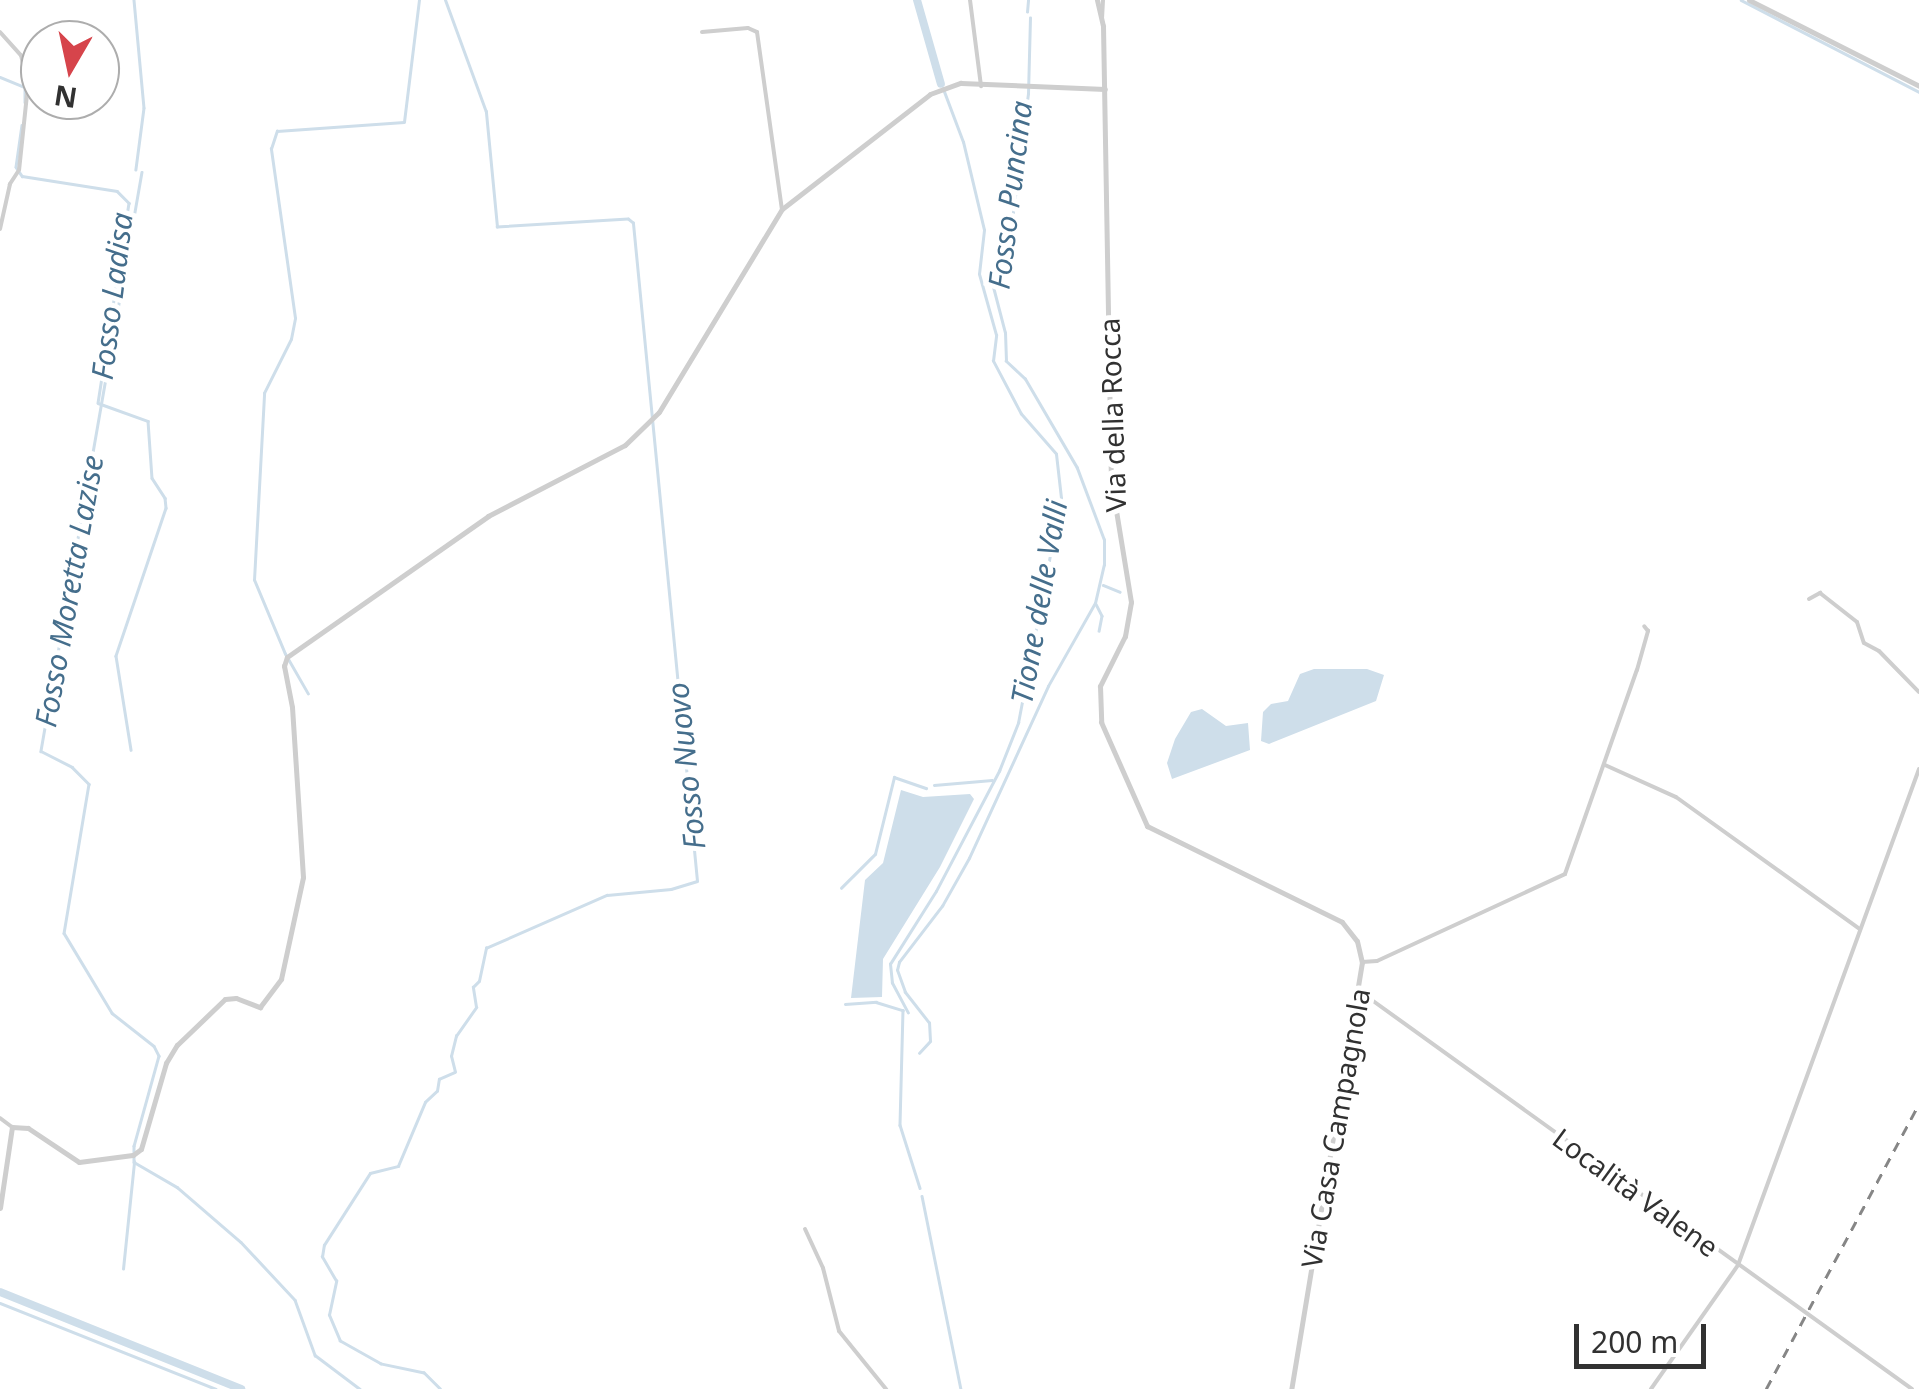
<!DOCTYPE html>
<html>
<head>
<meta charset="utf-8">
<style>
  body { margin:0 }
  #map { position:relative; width:1919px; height:1389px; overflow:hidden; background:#fff; font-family:"Noto Sans",sans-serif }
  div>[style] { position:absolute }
  .water>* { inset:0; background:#cedeea }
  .stream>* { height:2.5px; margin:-1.25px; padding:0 1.25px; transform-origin:1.25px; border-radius:1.25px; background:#cedeea }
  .river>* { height:8px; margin:-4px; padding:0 4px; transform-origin:4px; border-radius:4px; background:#cedeea }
  .minor>* { height:4px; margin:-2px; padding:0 2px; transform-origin:2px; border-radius:2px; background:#cecece }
  .tertiary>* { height:5px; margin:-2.5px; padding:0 2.5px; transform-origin:2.5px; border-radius:2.5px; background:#cecece }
  .rail>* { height:2.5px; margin-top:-1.25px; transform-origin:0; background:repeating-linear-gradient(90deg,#868686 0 10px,transparent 0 18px) }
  span { translate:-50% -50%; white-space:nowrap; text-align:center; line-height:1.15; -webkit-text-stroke:10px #fff; paint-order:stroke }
  .street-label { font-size:28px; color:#313131 }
  .water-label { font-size:30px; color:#456e8c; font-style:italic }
  .north { position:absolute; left:20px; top:20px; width:100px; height:100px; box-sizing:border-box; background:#fff; border:2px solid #adadad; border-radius:50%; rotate:189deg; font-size:28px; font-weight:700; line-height:40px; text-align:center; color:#313131 }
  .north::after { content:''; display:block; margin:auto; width:35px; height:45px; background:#d6444b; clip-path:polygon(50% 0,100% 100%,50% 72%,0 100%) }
  .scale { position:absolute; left:1574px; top:1324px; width:132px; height:45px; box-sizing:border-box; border:5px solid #313131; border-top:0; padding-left:12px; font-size:30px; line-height:35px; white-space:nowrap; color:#313131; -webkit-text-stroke:8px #fff; paint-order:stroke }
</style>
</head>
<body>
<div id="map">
  <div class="water">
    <i style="clip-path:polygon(1367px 669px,1384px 675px,1376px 701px,1269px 744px,1261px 741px,1263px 712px,1271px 704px,1288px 701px,1300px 674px,1314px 669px)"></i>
    <i style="clip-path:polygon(1202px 709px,1226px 726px,1248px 723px,1250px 750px,1172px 779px,1167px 763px,1175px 739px,1191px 712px)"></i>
    <i style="clip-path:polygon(901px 790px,923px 797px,970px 794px,974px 799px,940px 867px,883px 959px,882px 997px,851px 998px,865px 880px,883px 863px)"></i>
  </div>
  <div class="stream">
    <i style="left:134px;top:0;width:108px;rotate:84.7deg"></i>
    <i style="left:144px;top:108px;width:62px;rotate:97.5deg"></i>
    <i style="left:1741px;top:0;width:200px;rotate:27.3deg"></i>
    <i style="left:1027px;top:12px;width:12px;rotate:-85deg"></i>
    <i style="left:0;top:77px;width:27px;rotate:22deg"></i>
    <i style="left:25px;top:87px;width:15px;rotate:90deg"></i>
    <i style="left:22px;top:125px;width:42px;rotate:98.1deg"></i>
    <i style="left:16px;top:167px;width:11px;rotate:56deg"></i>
    <i style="left:22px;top:176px;width:96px;rotate:9deg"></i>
    <i style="left:117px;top:191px;width:17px;rotate:45deg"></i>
    <i style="left:129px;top:203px;width:202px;rotate:98.8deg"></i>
    <i style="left:98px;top:403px;width:53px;rotate:19.8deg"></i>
    <i style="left:148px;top:421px;width:57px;rotate:86deg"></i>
    <i style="left:152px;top:478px;width:24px;rotate:57deg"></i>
    <i style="left:165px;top:498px;width:10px;rotate:84deg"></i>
    <i style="left:166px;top:508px;width:156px;rotate:108.7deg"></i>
    <i style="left:116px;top:656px;width:95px;rotate:80.9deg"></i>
    <i style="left:142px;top:172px;width:588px;rotate:99.9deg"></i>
    <i style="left:41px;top:751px;width:35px;rotate:27deg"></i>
    <i style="left:72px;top:767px;width:24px;rotate:45deg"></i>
    <i style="left:89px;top:784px;width:151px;rotate:99.5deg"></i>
    <i style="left:64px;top:933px;width:93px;rotate:59deg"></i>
    <i style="left:112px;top:1013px;width:53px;rotate:38.2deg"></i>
    <i style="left:154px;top:1046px;width:11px;rotate:63deg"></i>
    <i style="left:159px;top:1056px;width:93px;rotate:105.5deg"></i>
    <i style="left:134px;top:1146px;width:16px;rotate:90deg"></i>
    <i style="left:134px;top:1162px;width:50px;rotate:30.2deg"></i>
    <i style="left:177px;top:1187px;width:84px;rotate:40.7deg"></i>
    <i style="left:241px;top:1242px;width:79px;rotate:47deg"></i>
    <i style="left:295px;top:1300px;width:59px;rotate:70deg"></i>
    <i style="left:315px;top:1355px;width:56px;rotate:37.1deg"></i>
    <i style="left:1103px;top:585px;width:18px;rotate:22deg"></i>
    <i style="left:1096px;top:604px;width:13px;rotate:63deg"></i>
    <i style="left:1102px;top:616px;width:15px;rotate:101deg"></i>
    <i style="left:308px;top:694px;width:46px;rotate:-119.9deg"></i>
    <i style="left:285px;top:654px;width:80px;rotate:-112.7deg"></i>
    <i style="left:254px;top:580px;width:187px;rotate:-86.9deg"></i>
    <i style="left:264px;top:393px;width:60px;rotate:-63.4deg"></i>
    <i style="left:291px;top:339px;width:21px;rotate:-79deg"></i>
    <i style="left:295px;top:318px;width:171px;rotate:-98.1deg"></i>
    <i style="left:271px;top:149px;width:19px;rotate:-72deg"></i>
    <i style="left:277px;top:131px;width:127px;rotate:-4.1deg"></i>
    <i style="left:404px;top:122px;width:123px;rotate:-83deg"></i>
    <i style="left:934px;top:785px;width:58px;rotate:-4.9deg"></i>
    <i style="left:841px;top:888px;width:48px;rotate:-45deg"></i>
    <i style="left:875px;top:854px;width:79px;rotate:-76.1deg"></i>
    <i style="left:894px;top:777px;width:34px;rotate:19deg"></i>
    <i style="left:845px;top:1004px;width:31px;rotate:-4deg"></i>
    <i style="left:876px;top:1002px;width:28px;rotate:17deg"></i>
    <i style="left:903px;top:1010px;width:115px;rotate:91.5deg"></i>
    <i style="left:900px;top:1125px;width:66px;rotate:72.4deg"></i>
    <i style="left:908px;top:1013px;width:34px;rotate:-118deg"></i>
    <i style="left:892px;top:983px;width:19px;rotate:-96deg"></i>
    <i style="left:890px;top:964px;width:86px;rotate:-57.8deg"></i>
    <i style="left:936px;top:891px;width:136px;rotate:-62.3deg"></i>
    <i style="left:999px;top:771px;width:52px;rotate:-68.4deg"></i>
    <i style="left:1018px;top:723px;width:229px;rotate:-79.2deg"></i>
    <i style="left:1061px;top:498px;width:44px;rotate:-96.5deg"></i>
    <i style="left:1056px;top:454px;width:53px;rotate:-131.2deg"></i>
    <i style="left:1021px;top:414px;width:60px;rotate:-117.8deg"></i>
    <i style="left:993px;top:361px;width:26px;rotate:-83deg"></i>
    <i style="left:996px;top:335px;width:63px;rotate:-105.6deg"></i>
    <i style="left:979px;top:274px;width:44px;rotate:-83.5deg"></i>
    <i style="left:984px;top:230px;width:90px;rotate:-103.4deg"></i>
    <i style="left:963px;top:142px;width:57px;rotate:-110.7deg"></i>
    <i style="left:919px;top:1053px;width:16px;rotate:-47deg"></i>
    <i style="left:930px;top:1041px;width:18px;rotate:-93deg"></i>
    <i style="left:929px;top:1023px;width:39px;rotate:-128deg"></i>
    <i style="left:905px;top:992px;width:23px;rotate:-110deg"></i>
    <i style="left:897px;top:970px;width:8px;rotate:-76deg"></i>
    <i style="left:899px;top:962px;width:71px;rotate:-52.5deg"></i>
    <i style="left:942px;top:906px;width:55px;rotate:-60.6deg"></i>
    <i style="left:969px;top:858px;width:189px;rotate:-65.3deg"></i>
    <i style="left:1048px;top:686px;width:95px;rotate:-60.5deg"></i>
    <i style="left:1095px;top:603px;width:39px;rotate:-77deg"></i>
    <i style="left:1104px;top:565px;width:25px;rotate:-90deg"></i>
    <i style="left:1104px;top:540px;width:77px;rotate:-110.6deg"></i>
    <i style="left:1077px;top:468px;width:103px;rotate:-120.3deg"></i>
    <i style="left:1025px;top:379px;width:26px;rotate:-137deg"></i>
    <i style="left:1006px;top:361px;width:28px;rotate:-92deg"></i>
    <i style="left:1005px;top:333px;width:48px;rotate:-104.6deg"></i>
    <i style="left:993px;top:287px;width:54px;rotate:-71.6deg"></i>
    <i style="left:1010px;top:236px;width:143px;rotate:-82.8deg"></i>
    <i style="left:1028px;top:94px;width:76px;rotate:-88.5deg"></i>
    <i style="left:922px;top:1196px;width:197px;rotate:78.6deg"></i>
    <i style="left:123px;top:1269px;width:108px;rotate:-84.1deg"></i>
    <i style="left:0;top:1303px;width:232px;rotate:21.7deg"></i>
    <i style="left:440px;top:1389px;width:23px;rotate:-135deg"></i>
    <i style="left:424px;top:1373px;width:44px;rotate:-168.2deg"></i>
    <i style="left:381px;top:1364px;width:47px;rotate:-150.7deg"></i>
    <i style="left:340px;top:1341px;width:28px;rotate:-113deg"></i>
    <i style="left:329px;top:1315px;width:35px;rotate:-78deg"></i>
    <i style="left:336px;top:1281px;width:28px;rotate:-120deg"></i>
    <i style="left:322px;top:1257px;width:12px;rotate:-81deg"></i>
    <i style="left:324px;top:1245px;width:85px;rotate:-57.4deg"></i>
    <i style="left:370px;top:1173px;width:29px;rotate:-14deg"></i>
    <i style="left:398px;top:1166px;width:69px;rotate:-67.1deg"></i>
    <i style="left:425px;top:1102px;width:16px;rotate:-43deg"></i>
    <i style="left:437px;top:1091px;width:12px;rotate:-81deg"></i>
    <i style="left:439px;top:1079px;width:17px;rotate:-24deg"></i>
    <i style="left:455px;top:1072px;width:16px;rotate:-104deg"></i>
    <i style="left:451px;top:1056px;width:21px;rotate:-76deg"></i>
    <i style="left:456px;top:1036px;width:35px;rotate:-55deg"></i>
    <i style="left:476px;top:1007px;width:20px;rotate:-99deg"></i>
    <i style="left:473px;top:987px;width:8px;rotate:-45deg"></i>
    <i style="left:479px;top:981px;width:34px;rotate:-78deg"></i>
    <i style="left:486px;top:948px;width:132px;rotate:-23.7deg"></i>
    <i style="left:607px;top:895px;width:64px;rotate:-5.4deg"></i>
    <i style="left:671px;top:889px;width:27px;rotate:-17deg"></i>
    <i style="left:697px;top:881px;width:661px;rotate:-95.56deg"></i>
    <i style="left:633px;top:223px;width:6px;rotate:-141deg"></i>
    <i style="left:628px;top:219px;width:131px;rotate:176.5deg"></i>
    <i style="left:497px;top:227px;width:116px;rotate:-95.5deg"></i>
    <i style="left:486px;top:112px;width:119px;rotate:-110.1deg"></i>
  </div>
  <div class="river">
    <i style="left:917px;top:0;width:87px;rotate:74.1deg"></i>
    <i style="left:0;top:1292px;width:260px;rotate:21.9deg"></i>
  </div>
  <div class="minor">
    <i style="left:970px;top:0;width:87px;rotate:82.7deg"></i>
    <i style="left:1102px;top:19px;width:19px;rotate:-87deg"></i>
    <i style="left:0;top:32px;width:31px;rotate:48deg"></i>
    <i style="left:21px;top:55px;width:31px;rotate:77deg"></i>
    <i style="left:28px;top:85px;width:85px;rotate:96deg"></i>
    <i style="left:19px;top:170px;width:17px;rotate:123deg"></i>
    <i style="left:10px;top:184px;width:46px;rotate:102.5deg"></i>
    <i style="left:702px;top:32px;width:46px;rotate:-5deg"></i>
    <i style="left:748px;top:28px;width:10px;rotate:24deg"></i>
    <i style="left:757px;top:32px;width:179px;rotate:82deg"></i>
    <i style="left:1809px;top:599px;width:13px;rotate:-29deg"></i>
    <i style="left:1820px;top:593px;width:47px;rotate:38.1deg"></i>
    <i style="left:1857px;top:622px;width:22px;rotate:72deg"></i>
    <i style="left:1864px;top:643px;width:17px;rotate:28deg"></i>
    <i style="left:1879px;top:651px;width:57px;rotate:45.7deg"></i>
    <i style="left:1605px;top:765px;width:78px;rotate:24.3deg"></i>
    <i style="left:1676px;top:797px;width:226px;rotate:35.7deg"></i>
    <i style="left:1362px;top:962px;width:15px;rotate:-4deg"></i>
    <i style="left:1377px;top:961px;width:207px;rotate:-24.8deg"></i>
    <i style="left:1565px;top:874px;width:216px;rotate:-70.6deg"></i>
    <i style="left:1637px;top:670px;width:41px;rotate:-74.2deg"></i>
    <i style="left:1648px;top:631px;width:6px;rotate:-129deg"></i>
    <i style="left:1359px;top:996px;width:10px;rotate:11deg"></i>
    <i style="left:1369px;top:998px;width:669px;rotate:35.76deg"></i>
    <i style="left:0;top:1118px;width:15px;rotate:37deg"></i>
    <i style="left:805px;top:1229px;width:43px;rotate:65.2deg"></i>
    <i style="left:823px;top:1268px;width:65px;rotate:75.7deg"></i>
    <i style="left:839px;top:1331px;width:75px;rotate:51deg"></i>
    <i style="left:1651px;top:1389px;width:151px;rotate:-54.9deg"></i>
    <i style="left:1738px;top:1265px;width:528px;rotate:-69.95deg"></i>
  </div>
  <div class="tertiary">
    <i style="left:1097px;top:0;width:27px;rotate:77deg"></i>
    <i style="left:1103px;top:26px;width:454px;rotate:89deg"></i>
    <i style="left:1111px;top:480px;width:124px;rotate:80.7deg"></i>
    <i style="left:1131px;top:602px;width:35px;rotate:100deg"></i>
    <i style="left:1125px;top:636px;width:56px;rotate:116.6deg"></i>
    <i style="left:1100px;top:686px;width:36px;rotate:88deg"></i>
    <i style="left:1101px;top:722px;width:114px;rotate:66.1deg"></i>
    <i style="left:1147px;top:826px;width:217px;rotate:26.2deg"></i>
    <i style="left:1342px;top:922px;width:24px;rotate:52deg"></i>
    <i style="left:1357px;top:941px;width:22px;rotate:77deg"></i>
    <i style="left:1362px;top:962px;width:433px;rotate:99.4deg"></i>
    <i style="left:1749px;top:0;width:191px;rotate:26.8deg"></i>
    <i style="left:0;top:1208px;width:82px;rotate:-81.6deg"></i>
    <i style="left:12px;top:1127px;width:16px;rotate:4deg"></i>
    <i style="left:28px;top:1128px;width:61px;rotate:33.7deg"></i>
    <i style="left:79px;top:1162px;width:54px;rotate:-7.4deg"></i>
    <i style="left:133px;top:1155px;width:10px;rotate:-37deg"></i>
    <i style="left:141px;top:1149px;width:90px;rotate:-73.8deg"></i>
    <i style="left:166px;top:1063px;width:21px;rotate:-59deg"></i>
    <i style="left:177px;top:1045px;width:66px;rotate:-43.8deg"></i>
    <i style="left:225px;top:999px;width:11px;rotate:-5deg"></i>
    <i style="left:236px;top:998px;width:26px;rotate:21deg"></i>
    <i style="left:260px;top:1007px;width:35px;rotate:-53deg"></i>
    <i style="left:281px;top:979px;width:104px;rotate:-77.8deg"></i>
    <i style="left:303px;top:877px;width:170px;rotate:-93.7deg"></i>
    <i style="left:292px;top:707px;width:42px;rotate:-101deg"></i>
    <i style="left:284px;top:666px;width:9px;rotate:-72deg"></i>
    <i style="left:287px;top:657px;width:246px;rotate:-35deg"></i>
    <i style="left:488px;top:516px;width:154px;rotate:-27.4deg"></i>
    <i style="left:625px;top:445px;width:47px;rotate:-44.1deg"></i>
    <i style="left:659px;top:412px;width:237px;rotate:-58.8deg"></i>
    <i style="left:782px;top:209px;width:187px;rotate:-37.8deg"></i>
    <i style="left:930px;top:94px;width:33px;rotate:-20deg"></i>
    <i style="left:961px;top:83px;width:144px;rotate:2.4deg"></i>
  </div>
  <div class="rail">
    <i style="left:1766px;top:1389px;width:323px;rotate:-61.8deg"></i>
  </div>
  <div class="street-label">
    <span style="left:1112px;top:415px;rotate:-92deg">Via della Rocca</span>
    <span style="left:1335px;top:1128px;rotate:-80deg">Via Casa Campagnola</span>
    <span style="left:1636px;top:1192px;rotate:36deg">Località Valene</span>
  </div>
  <div class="water-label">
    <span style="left:1010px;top:195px;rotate:-83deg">Fosso Puncina</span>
    <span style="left:112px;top:296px;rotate:-83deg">Fosso Ladisa</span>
    <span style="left:69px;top:591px;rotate:-80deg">Fosso Moretta Lazise</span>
    <span style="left:1039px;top:602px;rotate:-80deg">Tione delle Valli</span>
    <span style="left:686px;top:766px;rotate:-96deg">Fosso Nuovo</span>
  </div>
  <div class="north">N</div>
  <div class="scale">200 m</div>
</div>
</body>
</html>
